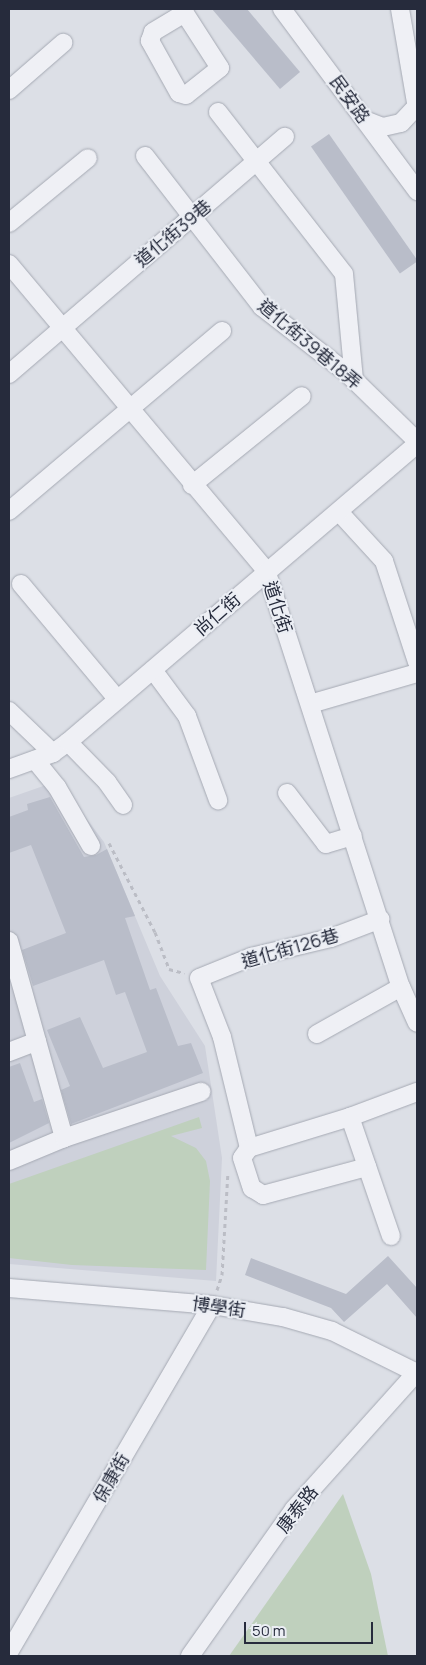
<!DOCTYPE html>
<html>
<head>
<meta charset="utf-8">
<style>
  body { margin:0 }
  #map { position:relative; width:426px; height:1665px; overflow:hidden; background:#dcdfe6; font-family:Manrope,"Noto Sans TC",sans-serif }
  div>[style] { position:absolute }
  .built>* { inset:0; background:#ced1db }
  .green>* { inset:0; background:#bfd0bd }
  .building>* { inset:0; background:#b9bdc9; transform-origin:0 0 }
  .path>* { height:3px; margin-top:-1.5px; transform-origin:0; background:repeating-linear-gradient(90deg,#bbbdc5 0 4px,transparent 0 8px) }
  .roads { filter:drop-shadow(0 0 1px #a5a9b3) drop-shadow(0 0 1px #a5a9b3) }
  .minor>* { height:18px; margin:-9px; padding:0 9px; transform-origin:9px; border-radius:9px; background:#eff0f5 }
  span { translate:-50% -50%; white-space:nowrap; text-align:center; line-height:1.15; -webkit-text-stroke:4px #ebeef4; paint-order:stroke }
  .street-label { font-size:18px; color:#262b3c }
  .frame { position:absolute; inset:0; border:10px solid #262b3c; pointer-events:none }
  .scale { position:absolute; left:244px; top:1622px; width:129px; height:22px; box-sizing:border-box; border:2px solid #262b3c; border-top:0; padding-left:6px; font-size:15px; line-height:18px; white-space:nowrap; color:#262b3c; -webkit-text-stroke:4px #ebeef4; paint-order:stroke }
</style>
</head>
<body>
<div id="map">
  <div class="built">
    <i style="clip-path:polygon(49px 784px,65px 790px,104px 842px,160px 976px,205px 1046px,222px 1158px,216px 1281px,9px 1264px,9px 798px)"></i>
  </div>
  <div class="green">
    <i style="clip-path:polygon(199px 1117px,202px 1128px,171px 1136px,196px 1148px,206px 1161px,210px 1181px,206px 1270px,72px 1265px,9px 1258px,9px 1184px)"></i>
    <i style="clip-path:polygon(343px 1494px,371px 1574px,388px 1656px,229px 1656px)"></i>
  </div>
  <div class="building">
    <i style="clip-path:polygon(212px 9px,247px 9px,300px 72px,280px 89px)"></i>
    <i style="left:329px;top:134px;width:155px;height:22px;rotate:55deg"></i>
    <i style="clip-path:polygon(50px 797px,84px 857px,96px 855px,107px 849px,135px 916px,125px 918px,150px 990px,156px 988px,178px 1046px,191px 1043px,203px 1073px,71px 1124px,61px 1090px,70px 1086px,47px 1030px,80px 1017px,103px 1068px,147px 1052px,125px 992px,116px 995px,104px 960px,33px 986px,22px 950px,66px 933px,31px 845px,9px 853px,9px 817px,28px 810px,27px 804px)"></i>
    <i style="clip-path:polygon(20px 1063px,34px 1102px,42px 1099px,49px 1123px,9px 1143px,9px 1067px)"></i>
    <i style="clip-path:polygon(388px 1256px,417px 1288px,417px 1318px,387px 1284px,344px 1322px,331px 1308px,245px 1275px,251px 1258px,346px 1294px)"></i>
  </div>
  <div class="path">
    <i style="left:109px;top:843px;width:100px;rotate:62.7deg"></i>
    <i style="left:155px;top:932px;width:40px;rotate:69deg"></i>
    <i style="left:169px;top:969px;width:16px;rotate:15deg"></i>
    <i style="left:217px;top:1290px;width:16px;rotate:-72deg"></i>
    <i style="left:222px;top:1275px;width:103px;rotate:-86.7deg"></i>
  </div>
  <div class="roads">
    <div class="minor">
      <i style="left:182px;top:9px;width:70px;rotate:57.2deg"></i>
      <i style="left:220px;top:68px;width:43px;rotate:141.5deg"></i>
      <i style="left:186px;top:95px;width:7px;rotate:-164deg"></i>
      <i style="left:179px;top:93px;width:60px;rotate:-119.1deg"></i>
      <i style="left:150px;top:41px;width:9px;rotate:-72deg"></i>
      <i style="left:153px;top:32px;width:37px;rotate:-31deg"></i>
      <i style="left:282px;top:9px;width:227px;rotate:53.4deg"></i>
      <i style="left:400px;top:9px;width:100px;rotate:80.3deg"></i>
      <i style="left:9px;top:90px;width:72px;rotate:-41deg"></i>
      <i style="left:218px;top:112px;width:205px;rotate:52.1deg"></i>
      <i style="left:344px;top:274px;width:105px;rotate:84.6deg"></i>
      <i style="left:367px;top:121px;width:17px;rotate:21deg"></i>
      <i style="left:383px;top:127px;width:18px;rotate:-13deg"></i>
      <i style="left:401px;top:123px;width:23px;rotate:-47deg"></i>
      <i style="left:145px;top:156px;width:191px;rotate:52.2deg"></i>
      <i style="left:262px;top:307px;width:108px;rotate:37.8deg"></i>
      <i style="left:347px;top:373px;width:98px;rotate:44.2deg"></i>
      <i style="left:9px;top:223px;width:102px;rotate:-39.4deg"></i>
      <i style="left:9px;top:264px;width:400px;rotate:50deg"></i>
      <i style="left:266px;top:570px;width:438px;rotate:72.1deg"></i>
      <i style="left:401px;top:987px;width:39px;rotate:66deg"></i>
      <i style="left:9px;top:374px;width:364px;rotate:-40.7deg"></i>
      <i style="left:192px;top:485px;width:141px;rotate:-39deg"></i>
      <i style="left:9px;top:511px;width:279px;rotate:-40.2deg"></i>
      <i style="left:340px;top:513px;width:65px;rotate:47.5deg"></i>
      <i style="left:384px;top:561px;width:106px;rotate:71.9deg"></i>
      <i style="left:21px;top:584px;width:150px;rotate:50.1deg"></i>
      <i style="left:153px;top:670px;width:57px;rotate:53.5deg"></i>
      <i style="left:187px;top:716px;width:90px;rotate:69.7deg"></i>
      <i style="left:310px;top:704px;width:111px;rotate:-16.2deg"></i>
      <i style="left:9px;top:711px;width:61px;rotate:43.7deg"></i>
      <i style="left:68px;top:742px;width:56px;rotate:45.7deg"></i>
      <i style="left:107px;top:782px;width:28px;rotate:55deg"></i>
      <i style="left:35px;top:760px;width:35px;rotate:51deg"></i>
      <i style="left:57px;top:787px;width:68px;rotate:60deg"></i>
      <i style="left:9px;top:769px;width:47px;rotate:-20deg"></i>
      <i style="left:53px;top:753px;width:19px;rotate:-36deg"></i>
      <i style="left:68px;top:742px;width:459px;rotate:-40.5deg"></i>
      <i style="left:287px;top:793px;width:64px;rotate:52.6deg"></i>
      <i style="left:326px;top:844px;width:28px;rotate:-17deg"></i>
      <i style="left:9px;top:941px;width:205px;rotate:74.4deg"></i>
      <i style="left:317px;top:1034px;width:96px;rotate:-29.2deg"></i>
      <i style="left:9px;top:1052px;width:30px;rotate:-21deg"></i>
      <i style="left:350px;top:1117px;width:126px;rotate:71deg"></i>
      <i style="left:249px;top:1148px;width:114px;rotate:-103.7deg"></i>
      <i style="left:222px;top:1037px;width:63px;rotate:-111.3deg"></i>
      <i style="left:199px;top:978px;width:56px;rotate:-22deg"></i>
      <i style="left:251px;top:957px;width:82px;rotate:-13.4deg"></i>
      <i style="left:331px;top:938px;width:53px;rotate:-20.8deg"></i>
      <i style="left:249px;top:1148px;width:106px;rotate:-17.1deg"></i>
      <i style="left:350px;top:1117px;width:72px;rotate:-20.5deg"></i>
      <i style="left:249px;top:1148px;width:12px;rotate:125deg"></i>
      <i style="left:242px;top:1158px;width:32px;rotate:72deg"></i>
      <i style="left:252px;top:1188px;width:13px;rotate:32deg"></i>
      <i style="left:263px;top:1195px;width:108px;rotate:-15.1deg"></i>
      <i style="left:9px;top:1161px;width:60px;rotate:-22.7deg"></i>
      <i style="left:64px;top:1138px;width:145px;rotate:-18.6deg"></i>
      <i style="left:9px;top:1288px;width:204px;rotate:4.8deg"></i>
      <i style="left:212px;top:1305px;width:72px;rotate:9.6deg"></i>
      <i style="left:283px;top:1317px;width:51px;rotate:15.9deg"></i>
      <i style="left:332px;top:1331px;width:95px;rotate:26.3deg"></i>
      <i style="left:9px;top:1652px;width:402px;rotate:-59.7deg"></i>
      <i style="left:190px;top:1656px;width:180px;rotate:-54.7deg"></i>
      <i style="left:294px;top:1509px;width:184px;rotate:-48.1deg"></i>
    </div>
  </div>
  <div class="street-label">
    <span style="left:350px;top:99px;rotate:54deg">民安路</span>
    <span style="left:173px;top:233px;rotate:-40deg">道化街39巷</span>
    <span style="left:310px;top:344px;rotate:40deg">道化街39巷18弄</span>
    <span style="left:278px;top:607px;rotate:72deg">道化街</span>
    <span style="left:217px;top:614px;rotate:-41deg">尚仁街</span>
    <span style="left:290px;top:948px;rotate:-16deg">道化街126巷</span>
    <span style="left:219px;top:1307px;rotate:8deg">博學街</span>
    <span style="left:111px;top:1478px;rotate:-60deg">保康街</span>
    <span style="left:297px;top:1509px;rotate:-52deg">康泰路</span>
  </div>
  <div class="frame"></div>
  <div class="scale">50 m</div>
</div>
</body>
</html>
